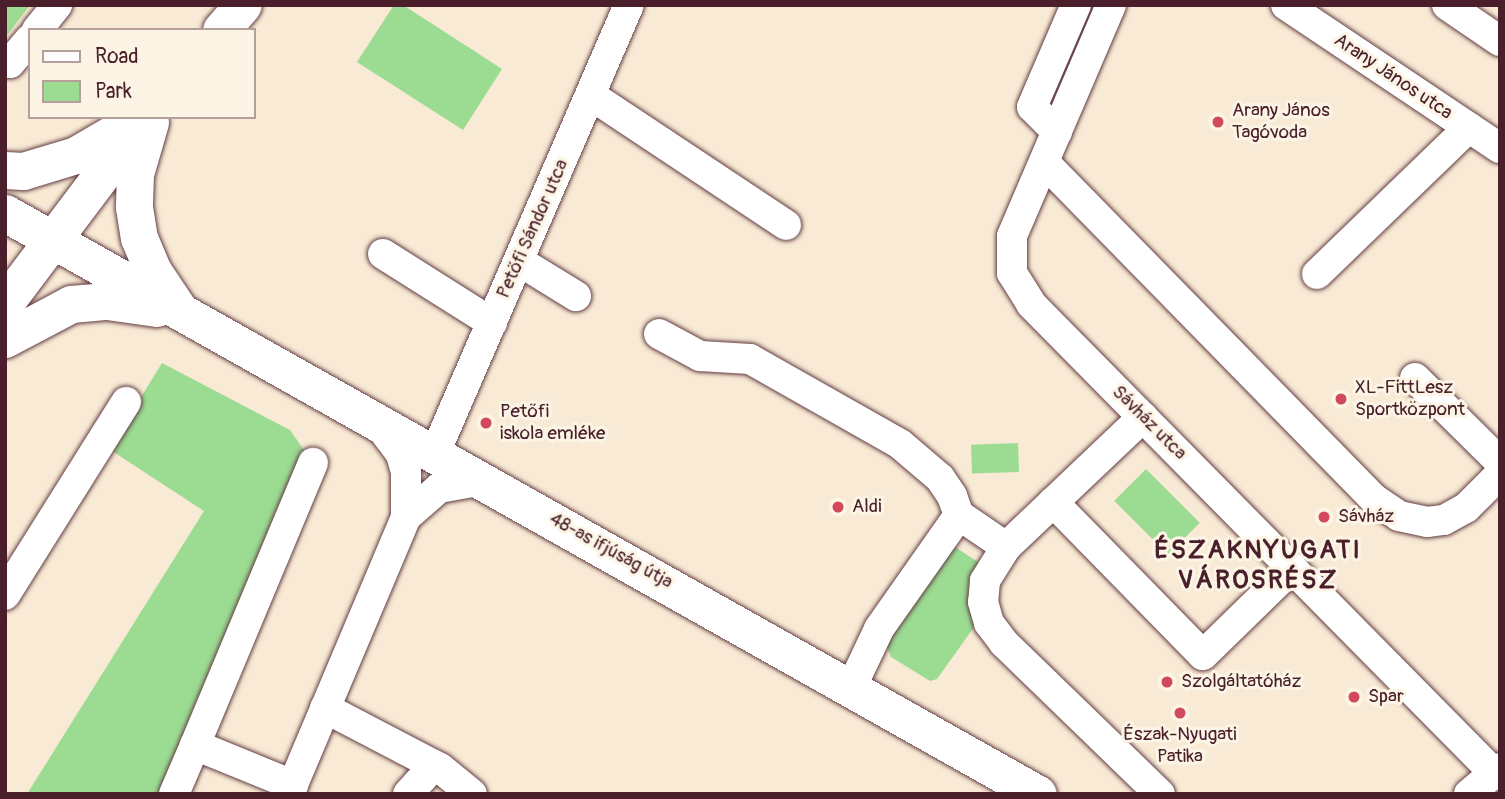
<!DOCTYPE html>
<html>
<head>
<meta charset="utf-8">
<style>
  body { margin:0 }
  #map { position:relative; width:1505px; height:799px; overflow:hidden; background:#f8ead4; font-family:Pangolin,sans-serif }
  div>[style] { position:absolute }
  .green>* { inset:0; background:#9bdb92; transform-origin:0 0 }
  .roads { filter:drop-shadow(0 0 2px #643d44) drop-shadow(0 0 2px #643d44) }
  .minor>* { height:30px; margin:-15px; padding:0 15px; transform-origin:15px; border-radius:15px; background:#fff }
  .major>* { height:37px; margin:-18.5px; padding:0 18.5px; transform-origin:18.5px; border-radius:18.5px; background:#fff }
  .dots>* { width:19px; height:19px; translate:-50% -50%; box-sizing:border-box; border:4px solid #fcf5e5; border-radius:50% }
  span { translate:-50% -50%; white-space:nowrap; text-align:center; line-height:1.15; -webkit-text-stroke:6px #fcf5e5; paint-order:stroke }
  .street-label { font-size:19px; color:#4a1f2b }
  .poi-label { font-size:19px; color:#4a1f2b }
  .left { translate:0 -50%; text-align:left }
  .district-label { font-size:26px; color:#4a1f2b; font-weight:700; letter-spacing:2px }
  .frame { position:absolute; inset:0; border:7px solid #4a1f2b; pointer-events:none }
  .legend { position:absolute; left:28px; top:28px; width:228px; height:91px; box-sizing:border-box; background:#fcf5e5; border:2px solid #b59f9b; margin:0; padding:9px 12px; list-style:none; font-size:21px; color:#4a1f2b }
  .legend li { display:flex; align-items:center; gap:14px; height:35px }
  .legend b { width:35px; border:2px solid #b59f9b }
</style>
</head>
<body>
<div id="map">
  <div class="green">
    <i style="clip-path:polygon(5px 5px,30px 5px,5px 38px)"></i>
    <i style="clip-path:polygon(394px 5px,403px 5px,502px 69px,463px 130px,357px 62px)"></i>
    <i style="clip-path:polygon(162px 363px,290px 430px,313px 463px,174px 794px,27px 794px,204px 511px,109px 449px)"></i>
    <i style="left:1018px;top:443px;width:29px;height:47px;rotate:88deg"></i>
    <i style="left:1146px;top:469px;width:76px;height:45px;rotate:45deg"></i>
    <i style="clip-path:polygon(952px 545px,981px 564px,977px 623px,937px 679px,930px 681px,891px 657px,885px 643px)"></i>
  </div>
  <div class="roads">
    <div class="minor">
      <i style="left:1111px;top:5px;width:251px;rotate:113.2deg"></i>
      <i style="left:1012px;top:236px;width:37px;rotate:90deg"></i>
      <i style="left:1012px;top:273px;width:36px;rotate:58deg"></i>
      <i style="left:1031px;top:304px;width:659px;rotate:45.37deg"></i>
      <i style="left:1286px;top:5px;width:257px;rotate:33.8deg"></i>
      <i style="left:1447px;top:5px;width:64px;rotate:34.2deg"></i>
      <i style="left:37px;top:30px;width:32px;rotate:-51deg"></i>
      <i style="left:5px;top:59px;width:6px;rotate:39deg"></i>
      <i style="left:10px;top:63px;width:31px;rotate:-50deg"></i>
      <i style="left:592px;top:96px;width:233px;rotate:33.6deg"></i>
      <i style="left:1057px;top:132px;width:35px;rotate:-135deg"></i>
      <i style="left:1032px;top:107px;width:111px;rotate:-66.7deg"></i>
      <i style="left:1044px;top:162px;width:472px;rotate:45.6deg"></i>
      <i style="left:1374px;top:499px;width:30px;rotate:34deg"></i>
      <i style="left:1399px;top:516px;width:29px;rotate:12deg"></i>
      <i style="left:1427px;top:522px;width:17px;rotate:-7deg"></i>
      <i style="left:1444px;top:520px;width:25px;rotate:-29deg"></i>
      <i style="left:1466px;top:508px;width:48px;rotate:-45deg"></i>
      <i style="left:383px;top:254px;width:129px;rotate:32.3deg"></i>
      <i style="left:519px;top:261px;width:67px;rotate:31.6deg"></i>
      <i style="left:1317px;top:274px;width:211px;rotate:-44deg"></i>
      <i style="left:659px;top:334px;width:47px;rotate:28.2deg"></i>
      <i style="left:700px;top:356px;width:50px;rotate:3.4deg"></i>
      <i style="left:750px;top:359px;width:172px;rotate:29.5deg"></i>
      <i style="left:900px;top:444px;width:52px;rotate:40.4deg"></i>
      <i style="left:940px;top:478px;width:22px;rotate:56deg"></i>
      <i style="left:952px;top:496px;width:20px;rotate:70deg"></i>
      <i style="left:959px;top:515px;width:139px;rotate:125.1deg"></i>
      <i style="left:879px;top:629px;width:63px;rotate:115.3deg"></i>
      <i style="left:1415px;top:378px;width:120px;rotate:44.7deg"></i>
      <i style="left:1143px;top:417px;width:189px;rotate:136.5deg"></i>
      <i style="left:1006px;top:547px;width:40px;rotate:122deg"></i>
      <i style="left:985px;top:581px;width:21px;rotate:95deg"></i>
      <i style="left:983px;top:602px;width:22px;rotate:74deg"></i>
      <i style="left:989px;top:623px;width:25px;rotate:53deg"></i>
      <i style="left:1004px;top:643px;width:217px;rotate:44.1deg"></i>
      <i style="left:435px;top:453px;width:488px;rotate:-66.6deg"></i>
      <i style="left:1053px;top:502px;width:214px;rotate:45.6deg"></i>
      <i style="left:1203px;top:655px;width:124px;rotate:-44.3deg"></i>
      <i style="left:959px;top:515px;width:57px;rotate:34.2deg"></i>
      <i style="left:406px;top:517px;width:44px;rotate:-41.3deg"></i>
      <i style="left:439px;top:488px;width:34px;rotate:-10deg"></i>
      <i style="left:472px;top:482px;width:19px;rotate:9deg"></i>
      <i style="left:5px;top:595px;width:228px;rotate:-57.9deg"></i>
      <i style="left:325px;top:708px;width:130px;rotate:27.6deg"></i>
      <i style="left:440px;top:768px;width:41px;rotate:39.1deg"></i>
      <i style="left:195px;top:745px;width:306px;rotate:-67.3deg"></i>
      <i style="left:174px;top:794px;width:53px;rotate:-66.8deg"></i>
      <i style="left:195px;top:745px;width:106px;rotate:22.2deg"></i>
      <i style="left:289px;top:794px;width:301px;rotate:-67.1deg"></i>
      <i style="left:406px;top:517px;width:45px;rotate:-90deg"></i>
      <i style="left:406px;top:472px;width:19px;rotate:-106deg"></i>
      <i style="left:401px;top:454px;width:39px;rotate:-127deg"></i>
      <i style="left:408px;top:794px;width:39px;rotate:-48deg"></i>
      <i style="left:1469px;top:794px;width:40px;rotate:-40deg"></i>
    </div>
    <div class="major">
      <i style="left:221px;top:30px;width:33px;rotate:-49deg"></i>
      <i style="left:150px;top:122px;width:54px;rotate:106.1deg"></i>
      <i style="left:135px;top:174px;width:33px;rotate:92deg"></i>
      <i style="left:134px;top:207px;width:31px;rotate:81deg"></i>
      <i style="left:139px;top:238px;width:36px;rotate:67deg"></i>
      <i style="left:153px;top:271px;width:47px;rotate:56.3deg"></i>
      <i style="left:5px;top:170px;width:18px;rotate:3deg"></i>
      <i style="left:23px;top:171px;width:55px;rotate:-16.8deg"></i>
      <i style="left:76px;top:155px;width:61px;rotate:-30.3deg"></i>
      <i style="left:5px;top:213px;width:1185px;rotate:29.36deg"></i>
      <i style="left:5px;top:303px;width:233px;rotate:-53deg"></i>
      <i style="left:5px;top:339px;width:75px;rotate:-27.9deg"></i>
      <i style="left:71px;top:304px;width:36px;rotate:-5deg"></i>
      <i style="left:107px;top:301px;width:50px;rotate:8deg"></i>
    </div>
  </div>
  <div class="dots">
    <i style="left:1218px;top:122px;background:#d1495b"></i>
    <i style="left:1341px;top:399px;background:#d1495b"></i>
    <i style="left:486px;top:423px;background:#d1495b"></i>
    <i style="left:838px;top:507px;background:#d1495b"></i>
    <i style="left:1324px;top:517px;background:#d1495b"></i>
    <i style="left:1167px;top:682px;background:#d1495b"></i>
    <i style="left:1354px;top:697px;background:#d1495b"></i>
    <i style="left:1180px;top:713px;background:#d1495b"></i>
  </div>
  <div class="street-label">
    <span style="left:1393px;top:77px;rotate:34deg">Arany János utca</span>
    <span style="left:533px;top:229px;rotate:-66deg">Petőfi Sándor utca</span>
    <span style="left:1149px;top:423px;rotate:45deg">Sávház utca</span>
    <span style="left:611px;top:551px;rotate:29deg">48-as ifjúság útja</span>
  </div>
  <div class="poi-label">
    <span class="left" style="left:1232px;top:122px">Arany János<br>Tagóvoda</span>
    <span class="left" style="left:1355px;top:399px">XL-FittLesz<br>Sportközpont</span>
    <span class="left" style="left:500px;top:423px">Petőfi<br>iskola emléke</span>
    <span class="left" style="left:852px;top:507px">Aldi</span>
    <span class="left" style="left:1338px;top:517px">Sávház</span>
    <span class="left" style="left:1181px;top:682px">Szolgáltatóház</span>
    <span class="left" style="left:1368px;top:697px">Spar</span>
    <span style="left:1180px;top:746px">Észak-Nyugati<br>Patika</span>
  </div>
  <div class="district-label">
    <span style="left:1258px;top:566px">ÉSZAKNYUGATI<br>VÁROSRÉSZ</span>
  </div>
  <div class="frame"></div>
  <ul class="legend">
  <li><b style="height:9px;background:#fff"></b>Road</li>
  <li><b style="height:19px;background:#9bdb92"></b>Park</li>
  </ul>
</div>
</body>
</html>
